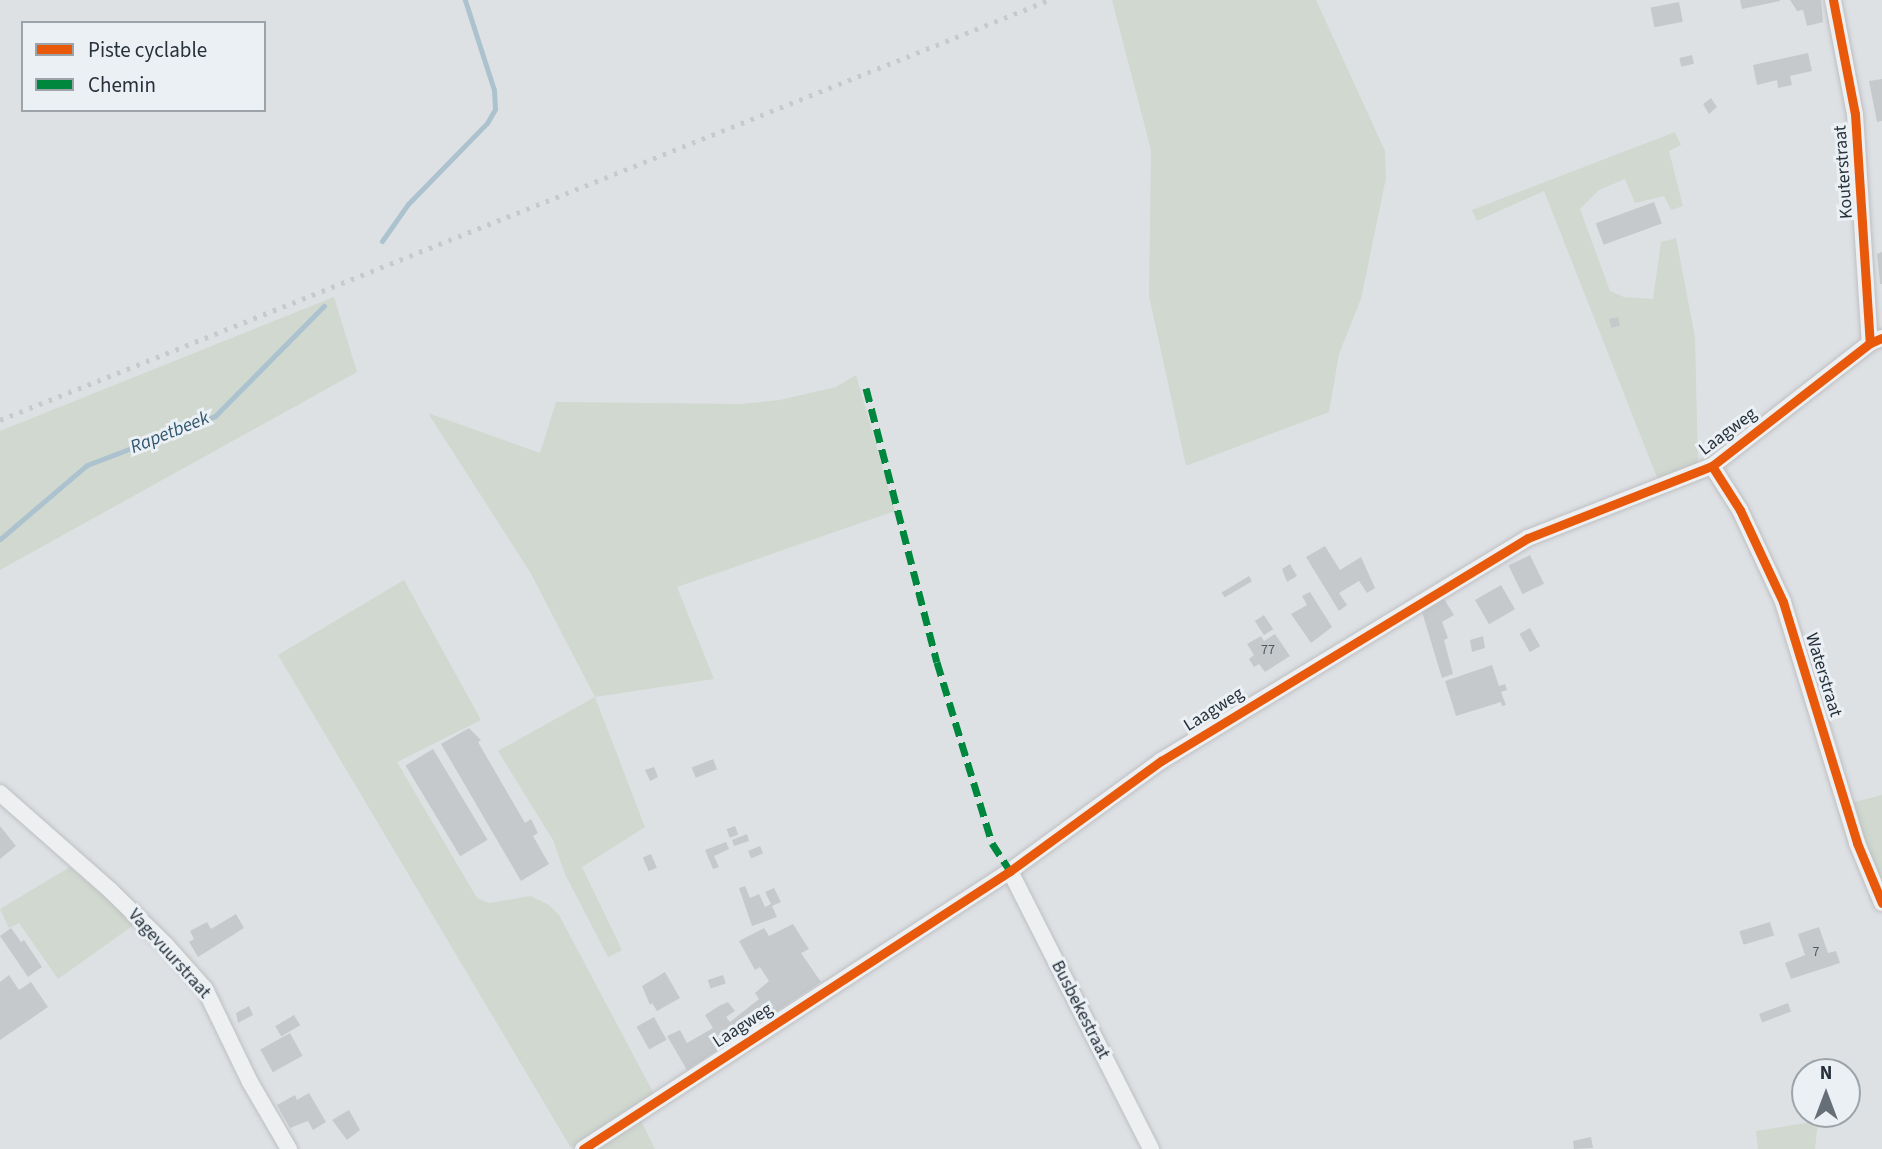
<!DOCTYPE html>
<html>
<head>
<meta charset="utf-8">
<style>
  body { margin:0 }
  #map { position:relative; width:1882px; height:1149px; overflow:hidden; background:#dee1e4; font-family:"Source Sans 3",sans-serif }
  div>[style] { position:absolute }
  .green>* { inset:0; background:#d0d8cf }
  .stream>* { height:5px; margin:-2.5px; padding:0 2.5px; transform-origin:2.5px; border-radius:2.5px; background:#acc3cf }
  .building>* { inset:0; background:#c6c9cc; transform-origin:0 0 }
  .roads { filter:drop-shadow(0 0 2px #bdbfc2) drop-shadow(0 0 2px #bdbfc2) }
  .minor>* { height:16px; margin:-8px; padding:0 8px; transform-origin:8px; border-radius:8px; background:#edeff0 }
  .rail>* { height:5px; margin-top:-2.5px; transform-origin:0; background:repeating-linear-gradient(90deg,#c7c9cb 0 3.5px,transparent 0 10.5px) }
  .quiet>* { height:7px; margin-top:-3.5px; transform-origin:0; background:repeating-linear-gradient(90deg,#00873e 0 14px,transparent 0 21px) }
  .cycleway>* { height:9px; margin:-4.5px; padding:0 4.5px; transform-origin:4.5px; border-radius:4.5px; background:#e8590c }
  span { translate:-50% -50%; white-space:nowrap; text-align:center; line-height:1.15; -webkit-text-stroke:6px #ebf0f4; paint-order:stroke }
  .number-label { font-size:14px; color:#4f5861 }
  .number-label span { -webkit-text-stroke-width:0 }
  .street-label { font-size:18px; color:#26313c }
  .water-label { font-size:19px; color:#31576f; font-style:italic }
  .legend { position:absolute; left:21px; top:21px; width:245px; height:91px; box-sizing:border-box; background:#ebf0f4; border:2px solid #9ca4aa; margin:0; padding:9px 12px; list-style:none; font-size:21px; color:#26313c }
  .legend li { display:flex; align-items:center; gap:14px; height:35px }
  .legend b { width:35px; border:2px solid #9ca4aa }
  .north { position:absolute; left:1791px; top:1058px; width:70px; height:70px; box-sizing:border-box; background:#ebf0f4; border:2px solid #9ca4aa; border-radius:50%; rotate:0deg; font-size:19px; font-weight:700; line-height:28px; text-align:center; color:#26313c }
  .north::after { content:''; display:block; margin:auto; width:24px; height:32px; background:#666f77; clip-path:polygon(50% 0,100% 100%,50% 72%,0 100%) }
</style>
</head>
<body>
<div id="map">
  <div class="green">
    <i style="clip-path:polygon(1112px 0,1316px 0,1385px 151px,1386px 178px,1361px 299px,1339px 354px,1329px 412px,1186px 466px,1149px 296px,1151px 150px)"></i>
    <i style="clip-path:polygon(1675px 132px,1681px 145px,1669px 151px,1683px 206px,1671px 210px,1664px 196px,1635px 203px,1625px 179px,1599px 190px,1580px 209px,1610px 291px,1624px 297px,1653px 299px,1661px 242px,1676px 238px,1695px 337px,1698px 465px,1658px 480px,1544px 191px,1477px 221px,1472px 210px)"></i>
    <i style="clip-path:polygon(334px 297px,357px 372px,0 570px,0 431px)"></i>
    <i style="clip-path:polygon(856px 375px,895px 511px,677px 587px,714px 679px,595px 697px,645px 827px,582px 867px,622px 950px,608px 957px,565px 874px,553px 840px,498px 751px,595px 697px,530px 572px,428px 413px,540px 453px,556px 402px,741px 404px,780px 400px,836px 387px)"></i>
    <i style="clip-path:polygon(404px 580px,481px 720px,397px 762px,477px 898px,489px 903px,531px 896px,549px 905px,559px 915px,654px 1094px,571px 1148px,278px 655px)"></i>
    <i style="clip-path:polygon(1882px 795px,1882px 889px,1868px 858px,1851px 803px)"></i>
    <i style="clip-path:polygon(70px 867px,135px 924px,58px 979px,19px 923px,9px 928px,0 909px)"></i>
    <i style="clip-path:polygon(641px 1121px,655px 1149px,598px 1149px,640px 1121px)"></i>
    <i style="clip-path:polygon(1818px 1121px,1815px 1149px,1758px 1149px,1756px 1131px)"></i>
  </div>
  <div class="stream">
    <i style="left:382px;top:241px;width:45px;rotate:-54.9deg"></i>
    <i style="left:408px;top:204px;width:113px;rotate:-45.7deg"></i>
    <i style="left:487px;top:123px;width:16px;rotate:-60deg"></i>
    <i style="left:495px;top:109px;width:19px;rotate:-93deg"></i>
    <i style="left:494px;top:90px;width:95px;rotate:-107.9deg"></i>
    <i style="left:0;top:539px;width:114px;rotate:-40.4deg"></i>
    <i style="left:87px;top:465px;width:137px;rotate:-20.9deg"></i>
    <i style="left:215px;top:416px;width:155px;rotate:-45.3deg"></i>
  </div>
  <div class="building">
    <i style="clip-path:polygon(1740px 0,1780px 0,1780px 1px,1742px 9px)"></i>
    <i style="clip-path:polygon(1790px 0,1821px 0,1823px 22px,1807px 26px,1803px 10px,1797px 11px)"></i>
    <i style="left:1679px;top:2px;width:20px;height:29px;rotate:79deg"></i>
    <i style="clip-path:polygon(1808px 53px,1812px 71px,1790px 76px,1792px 85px,1778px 88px,1777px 80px,1757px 85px,1753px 65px)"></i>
    <i style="left:1692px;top:55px;width:9px;height:13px;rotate:77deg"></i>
    <i style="clip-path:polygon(1882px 79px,1882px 121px,1877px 122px,1869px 81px)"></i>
    <i style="clip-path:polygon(1711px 98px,1717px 107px,1709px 114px,1703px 104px)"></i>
    <i style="left:1654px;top:202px;width:23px;height:62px;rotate:70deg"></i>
    <i style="clip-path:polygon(1882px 252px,1882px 284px,1880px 284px,1877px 254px)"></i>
    <i style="left:1618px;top:317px;width:9px;height:9px;rotate:77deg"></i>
    <i style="clip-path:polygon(1325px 546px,1340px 570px,1361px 557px,1375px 588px,1367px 593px,1359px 581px,1339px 593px,1347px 605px,1339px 611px,1306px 557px)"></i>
    <i style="left:1530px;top:555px;width:32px;height:24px;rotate:64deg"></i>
    <i style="clip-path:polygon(1290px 564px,1297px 576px,1287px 582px,1282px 569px)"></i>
    <i style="left:1249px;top:576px;width:6px;height:32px;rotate:59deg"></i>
    <i style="left:1501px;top:585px;width:28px;height:30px;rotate:60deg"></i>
    <i style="clip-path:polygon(1310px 592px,1332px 627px,1311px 643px,1291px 614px,1307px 605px,1302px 596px)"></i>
    <i style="clip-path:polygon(1444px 599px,1454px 615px,1442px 622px,1448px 638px,1444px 640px,1453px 674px,1442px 678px,1422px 612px)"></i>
    <i style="left:1264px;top:615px;width:17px;height:11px;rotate:57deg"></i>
    <i style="left:1530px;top:628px;width:21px;height:12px;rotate:61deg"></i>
    <i style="clip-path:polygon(1275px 634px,1290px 656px,1265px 672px,1259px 664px,1254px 667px,1249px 659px,1254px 655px,1247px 644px,1261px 636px,1264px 641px)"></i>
    <i style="clip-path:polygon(1483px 636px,1485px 648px,1472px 652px,1470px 640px)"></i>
    <i style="clip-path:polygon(1492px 665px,1499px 686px,1505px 684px,1507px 690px,1501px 692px,1506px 705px,1502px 706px,1501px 702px,1456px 716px,1445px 681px)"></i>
    <i style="clip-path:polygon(469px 728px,481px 740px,478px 742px,525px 823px,531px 819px,538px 833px,533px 836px,549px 864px,521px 881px,441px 744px)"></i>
    <i style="left:433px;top:749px;width:106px;height:32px;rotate:59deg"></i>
    <i style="left:713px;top:759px;width:11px;height:23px;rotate:68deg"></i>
    <i style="clip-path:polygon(654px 767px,658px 777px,650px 781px,645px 770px)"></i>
    <i style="clip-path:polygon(0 826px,16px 846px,0 859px)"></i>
    <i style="left:735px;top:826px;width:9px;height:9px;rotate:69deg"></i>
    <i style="clip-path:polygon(747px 834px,749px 841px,734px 846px,732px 840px)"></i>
    <i style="clip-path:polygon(726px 842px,729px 849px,714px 856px,719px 867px,713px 869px,705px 850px)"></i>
    <i style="left:760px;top:846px;width:8px;height:13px;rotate:67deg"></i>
    <i style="left:651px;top:854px;width:15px;height:9px;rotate:67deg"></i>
    <i style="clip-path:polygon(745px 886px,750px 898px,759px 894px,765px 907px,771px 904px,765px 892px,774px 888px,781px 902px,772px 906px,777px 917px,752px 926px,739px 888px)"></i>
    <i style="clip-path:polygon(236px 914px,244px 928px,198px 957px,189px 942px,194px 939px,190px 931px,207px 922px,211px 929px)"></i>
    <i style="left:1770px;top:922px;width:14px;height:32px;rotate:73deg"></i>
    <i style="clip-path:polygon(793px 924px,809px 949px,801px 953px,821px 982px,687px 1070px,667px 1036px,680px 1030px,687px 1043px,713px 1028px,705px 1015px,719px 1006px,728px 1002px,735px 1011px,726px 1017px,730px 1022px,759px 999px,755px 993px,769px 981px,760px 967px,755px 970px,739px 941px,764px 928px,769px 936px)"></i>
    <i style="clip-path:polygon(1819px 927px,1828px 953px,1836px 951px,1840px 963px,1791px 979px,1785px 963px,1805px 955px,1798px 934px)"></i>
    <i style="clip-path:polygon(11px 928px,21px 942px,24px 940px,42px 967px,28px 977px,0 936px)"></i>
    <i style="clip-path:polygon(665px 972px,680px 998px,657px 1011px,652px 1003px,650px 1005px,642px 986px)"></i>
    <i style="clip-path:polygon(9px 975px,19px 990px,31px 982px,48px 1007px,0 1040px,0 982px)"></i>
    <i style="left:723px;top:975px;width:9px;height:16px;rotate:72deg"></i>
    <i style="left:1788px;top:1003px;width:9px;height:31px;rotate:69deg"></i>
    <i style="clip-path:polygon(249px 1006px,253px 1015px,238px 1023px,236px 1013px)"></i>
    <i style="left:294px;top:1015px;width:12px;height:22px;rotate:59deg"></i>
    <i style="left:654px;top:1017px;width:26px;height:20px;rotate:61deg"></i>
    <i style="left:290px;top:1033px;width:26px;height:34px;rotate:61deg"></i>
    <i style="clip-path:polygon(309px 1093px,326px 1122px,313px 1130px,308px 1121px,290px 1128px,277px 1105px,295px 1095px,297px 1100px)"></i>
    <i style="clip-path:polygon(349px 1110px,360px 1130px,347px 1140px,332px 1120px)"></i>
    <i style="clip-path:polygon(1591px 1137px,1593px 1148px,1574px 1149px,1573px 1141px)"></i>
  </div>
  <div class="roads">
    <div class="minor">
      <i style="left:1833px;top:0;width:116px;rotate:79.1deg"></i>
      <i style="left:1855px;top:114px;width:229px;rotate:86.3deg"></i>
      <i style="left:1712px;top:466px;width:52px;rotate:57.5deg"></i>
      <i style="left:1740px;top:510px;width:102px;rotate:64.9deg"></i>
      <i style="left:1783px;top:602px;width:252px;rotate:72.9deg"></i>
      <i style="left:1857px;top:843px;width:65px;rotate:67.4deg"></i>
      <i style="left:0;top:793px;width:147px;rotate:41.4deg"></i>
      <i style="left:110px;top:890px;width:78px;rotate:44.5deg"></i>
      <i style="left:166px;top:945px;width:59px;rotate:48.4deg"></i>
      <i style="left:205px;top:989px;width:103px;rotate:64.2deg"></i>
      <i style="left:250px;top:1082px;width:78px;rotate:59.8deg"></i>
      <i style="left:1010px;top:871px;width:312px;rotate:63.1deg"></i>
      <i style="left:583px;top:1149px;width:510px;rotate:-33.07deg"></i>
      <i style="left:1010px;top:871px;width:187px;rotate:-36.1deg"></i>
      <i style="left:1161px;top:761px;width:429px;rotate:-31.3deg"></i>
      <i style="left:1528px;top:538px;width:198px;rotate:-21.4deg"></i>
      <i style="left:1712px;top:466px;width:200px;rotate:-37.9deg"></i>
      <i style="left:1870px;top:343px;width:13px;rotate:-23deg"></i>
    </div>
  </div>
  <div class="rail">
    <i style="left:0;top:420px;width:1130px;rotate:-21.82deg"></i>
  </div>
  <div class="quiet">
    <i style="left:866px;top:388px;width:283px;rotate:75.5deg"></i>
    <i style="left:937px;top:662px;width:189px;rotate:73.1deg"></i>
    <i style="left:992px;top:843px;width:33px;rotate:57deg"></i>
  </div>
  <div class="cycleway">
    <i style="left:1833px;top:0;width:116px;rotate:79.1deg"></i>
    <i style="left:1855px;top:114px;width:229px;rotate:86.3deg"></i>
    <i style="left:1712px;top:466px;width:52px;rotate:57.5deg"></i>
    <i style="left:1740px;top:510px;width:102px;rotate:64.9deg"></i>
    <i style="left:1783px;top:602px;width:252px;rotate:72.9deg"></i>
    <i style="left:1857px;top:843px;width:65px;rotate:67.4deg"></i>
    <i style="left:583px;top:1149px;width:510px;rotate:-33.07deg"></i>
    <i style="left:1010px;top:871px;width:187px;rotate:-36.1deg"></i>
    <i style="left:1161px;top:761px;width:429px;rotate:-31.3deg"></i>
    <i style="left:1528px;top:538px;width:198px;rotate:-21.4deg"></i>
    <i style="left:1712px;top:466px;width:200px;rotate:-37.9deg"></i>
    <i style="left:1870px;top:343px;width:13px;rotate:-23deg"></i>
  </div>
  <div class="number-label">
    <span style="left:1268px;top:650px">77</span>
    <span style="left:1816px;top:952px">7</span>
  </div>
  <div class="street-label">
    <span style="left:1844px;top:172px;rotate:-94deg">Kouterstraat</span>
    <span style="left:1728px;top:432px;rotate:-37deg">Laagweg</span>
    <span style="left:1823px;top:675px;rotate:73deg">Waterstraat</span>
    <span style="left:1214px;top:710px;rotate:-32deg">Laagweg</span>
    <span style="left:169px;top:954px;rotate:48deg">Vagevuurstraat</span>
    <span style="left:1080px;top:1010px;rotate:63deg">Busbekestraat</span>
    <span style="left:743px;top:1026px;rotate:-33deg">Laagweg</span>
  </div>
  <div class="water-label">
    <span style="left:170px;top:433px;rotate:-22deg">Rapetbeek</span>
  </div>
  <ul class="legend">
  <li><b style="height:9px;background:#e8590c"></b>Piste cyclable</li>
  <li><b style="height:9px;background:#00873e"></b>Chemin</li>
  </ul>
  <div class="north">N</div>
</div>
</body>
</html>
